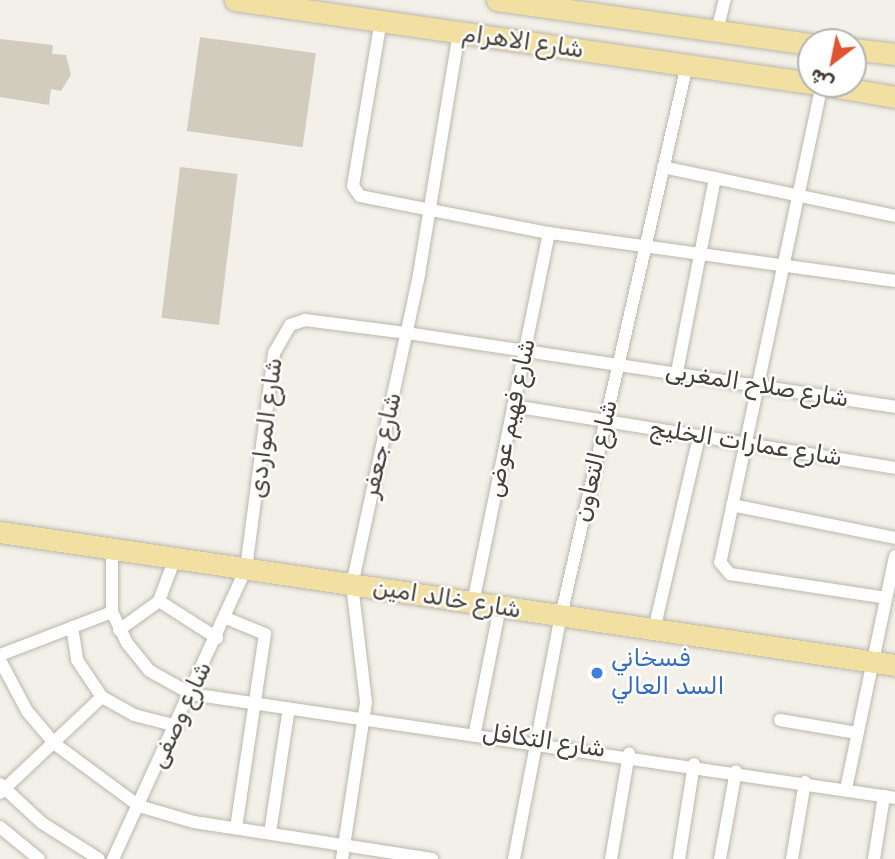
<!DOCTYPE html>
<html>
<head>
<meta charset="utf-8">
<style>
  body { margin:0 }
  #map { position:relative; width:895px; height:859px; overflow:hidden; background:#f2f0e8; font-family:Rubik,Cairo,sans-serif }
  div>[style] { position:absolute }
  .building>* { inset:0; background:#d2ccbf; transform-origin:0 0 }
  .roads { filter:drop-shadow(0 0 2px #bcb7ac) drop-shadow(0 0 2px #bcb7ac) }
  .street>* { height:12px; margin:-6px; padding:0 6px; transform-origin:6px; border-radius:6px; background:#fff }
  .primary>* { height:21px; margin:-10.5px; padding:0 10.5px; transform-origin:10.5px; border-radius:10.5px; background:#f2dfa2 }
  .dots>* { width:19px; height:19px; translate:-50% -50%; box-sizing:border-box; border:4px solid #fff; border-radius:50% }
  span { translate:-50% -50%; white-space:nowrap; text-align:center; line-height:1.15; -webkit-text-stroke:5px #fff; paint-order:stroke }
  .street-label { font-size:24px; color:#454038 }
  .shop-label { font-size:24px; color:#366cbe }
  .left { translate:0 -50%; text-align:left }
  .north { position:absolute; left:797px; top:28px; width:70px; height:70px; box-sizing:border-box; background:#fff; border:2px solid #b5b3af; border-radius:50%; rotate:212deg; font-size:19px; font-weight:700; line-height:28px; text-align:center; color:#454038 }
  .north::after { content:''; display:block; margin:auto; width:24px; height:32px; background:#df5532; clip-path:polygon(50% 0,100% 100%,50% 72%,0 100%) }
</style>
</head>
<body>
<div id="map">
  <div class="building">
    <i style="left:200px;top:37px;width:117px;height:95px;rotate:8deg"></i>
    <i style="clip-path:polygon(0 39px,53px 45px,52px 54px,66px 55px,71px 75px,61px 91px,51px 89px,49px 105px,0 97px)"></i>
    <i style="left:180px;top:167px;width:58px;height:152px;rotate:7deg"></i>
  </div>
  <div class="roads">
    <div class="street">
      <i style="left:381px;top:20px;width:168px;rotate:99.6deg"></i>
      <i style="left:353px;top:186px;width:12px;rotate:55deg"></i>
      <i style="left:360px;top:196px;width:193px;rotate:11.1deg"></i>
      <i style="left:549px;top:233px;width:349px;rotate:7.9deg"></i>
      <i style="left:717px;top:31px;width:32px;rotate:-76deg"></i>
      <i style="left:822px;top:84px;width:489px;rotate:102deg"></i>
      <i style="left:720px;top:562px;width:16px;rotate:50deg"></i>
      <i style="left:730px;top:574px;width:158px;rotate:8.7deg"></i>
      <i style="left:663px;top:167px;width:237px;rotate:11.9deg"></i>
      <i style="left:677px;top:372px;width:198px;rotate:-78.9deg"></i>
      <i style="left:513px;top:406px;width:387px;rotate:9.2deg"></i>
      <i style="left:732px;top:505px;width:166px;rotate:11.4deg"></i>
      <i style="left:112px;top:549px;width:63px;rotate:90deg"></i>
      <i style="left:112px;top:612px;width:34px;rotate:64deg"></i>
      <i style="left:127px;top:643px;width:36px;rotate:51deg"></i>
      <i style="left:150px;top:671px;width:47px;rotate:29.3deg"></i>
      <i style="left:191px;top:694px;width:712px;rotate:8.4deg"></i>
      <i style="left:159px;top:601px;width:69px;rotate:32.5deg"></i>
      <i style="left:473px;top:603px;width:378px;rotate:-78.4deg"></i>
      <i style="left:226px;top:618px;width:42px;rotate:22.3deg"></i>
      <i style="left:265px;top:634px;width:196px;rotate:98.5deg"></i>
      <i style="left:72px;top:627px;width:33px;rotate:81deg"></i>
      <i style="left:77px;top:660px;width:45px;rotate:56deg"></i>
      <i style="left:102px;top:697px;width:37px;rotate:29deg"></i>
      <i style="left:134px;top:715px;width:44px;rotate:14.3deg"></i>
      <i style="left:119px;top:630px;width:49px;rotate:-35.9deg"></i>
      <i style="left:159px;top:601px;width:46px;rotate:-69.6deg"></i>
      <i style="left:654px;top:630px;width:199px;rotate:-76.9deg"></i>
      <i style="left:0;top:655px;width:120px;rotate:-21deg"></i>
      <i style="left:0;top:660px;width:58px;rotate:62.1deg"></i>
      <i style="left:27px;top:711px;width:43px;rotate:49.7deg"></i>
      <i style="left:55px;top:744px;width:104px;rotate:36.4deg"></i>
      <i style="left:139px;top:806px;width:57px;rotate:16.2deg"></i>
      <i style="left:194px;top:822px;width:241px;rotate:8.8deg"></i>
      <i style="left:780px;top:720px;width:78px;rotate:9.6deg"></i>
      <i style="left:475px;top:732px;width:127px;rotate:-78.7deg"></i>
      <i style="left:0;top:784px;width:57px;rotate:42.9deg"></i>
      <i style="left:42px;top:823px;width:67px;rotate:32.3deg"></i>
      <i style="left:846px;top:789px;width:238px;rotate:-78.1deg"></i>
      <i style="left:0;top:793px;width:140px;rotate:-43.3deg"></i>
      <i style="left:0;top:827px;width:50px;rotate:39.4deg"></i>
      <i style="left:270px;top:833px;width:126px;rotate:-81.4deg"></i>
      <i style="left:113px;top:859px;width:319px;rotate:-65.4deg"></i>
      <i style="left:246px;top:569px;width:218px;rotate:-82.6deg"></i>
      <i style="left:274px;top:353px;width:32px;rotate:-60deg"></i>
      <i style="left:290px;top:325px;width:16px;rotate:-18deg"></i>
      <i style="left:305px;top:320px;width:103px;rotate:7.3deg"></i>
      <i style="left:407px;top:333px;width:494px;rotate:8.6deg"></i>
      <i style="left:342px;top:859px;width:159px;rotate:-81.3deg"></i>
      <i style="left:366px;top:702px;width:118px;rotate:-96.8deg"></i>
      <i style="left:352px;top:585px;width:318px;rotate:-77.8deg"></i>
      <i style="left:419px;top:274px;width:244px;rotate:-80.6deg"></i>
      <i style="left:514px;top:859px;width:248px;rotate:-79.1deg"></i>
      <i style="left:561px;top:616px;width:565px;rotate:-77.12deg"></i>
      <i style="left:611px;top:859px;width:107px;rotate:-80.3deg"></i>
      <i style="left:679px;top:859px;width:96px;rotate:-81deg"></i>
      <i style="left:720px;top:859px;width:89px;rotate:-79.7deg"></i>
      <i style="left:792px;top:859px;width:78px;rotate:-80.4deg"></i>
      <i style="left:874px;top:859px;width:64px;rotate:-81deg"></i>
    </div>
    <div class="primary">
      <i style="left:235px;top:0;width:582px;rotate:8.2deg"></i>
      <i style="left:497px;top:0;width:317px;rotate:8deg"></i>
      <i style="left:853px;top:49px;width:42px;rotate:6.8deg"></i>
      <i style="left:819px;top:84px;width:77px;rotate:9.7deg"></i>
      <i style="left:0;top:532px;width:905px;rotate:8.45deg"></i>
    </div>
  </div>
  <div class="dots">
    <i style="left:597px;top:673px;background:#3f7fe0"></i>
  </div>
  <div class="street-label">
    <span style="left:523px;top:42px;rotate:8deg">شارع الاهرام</span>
    <span style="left:757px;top:385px;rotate:9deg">شارع صلاح المغربى</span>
    <span style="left:511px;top:418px;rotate:-78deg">شارع فهيم عوض</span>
    <span style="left:266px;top:428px;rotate:-83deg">شارع المواردى</span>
    <span style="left:746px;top:443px;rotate:9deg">شارع عمارات الخليج</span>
    <span style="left:382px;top:445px;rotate:-77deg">شارع جعفر</span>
    <span style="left:596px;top:461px;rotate:-77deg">شارع التعاون</span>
    <span style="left:447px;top:599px;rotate:9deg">شارع خالد امين</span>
    <span style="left:181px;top:715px;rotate:-65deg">شارع وصفى</span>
    <span style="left:544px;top:741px;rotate:8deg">شارع التكافل</span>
  </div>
  <div class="shop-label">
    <span class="left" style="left:611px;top:673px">فسخاني<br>السد العالي</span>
  </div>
  <div class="north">ش</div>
</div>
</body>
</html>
